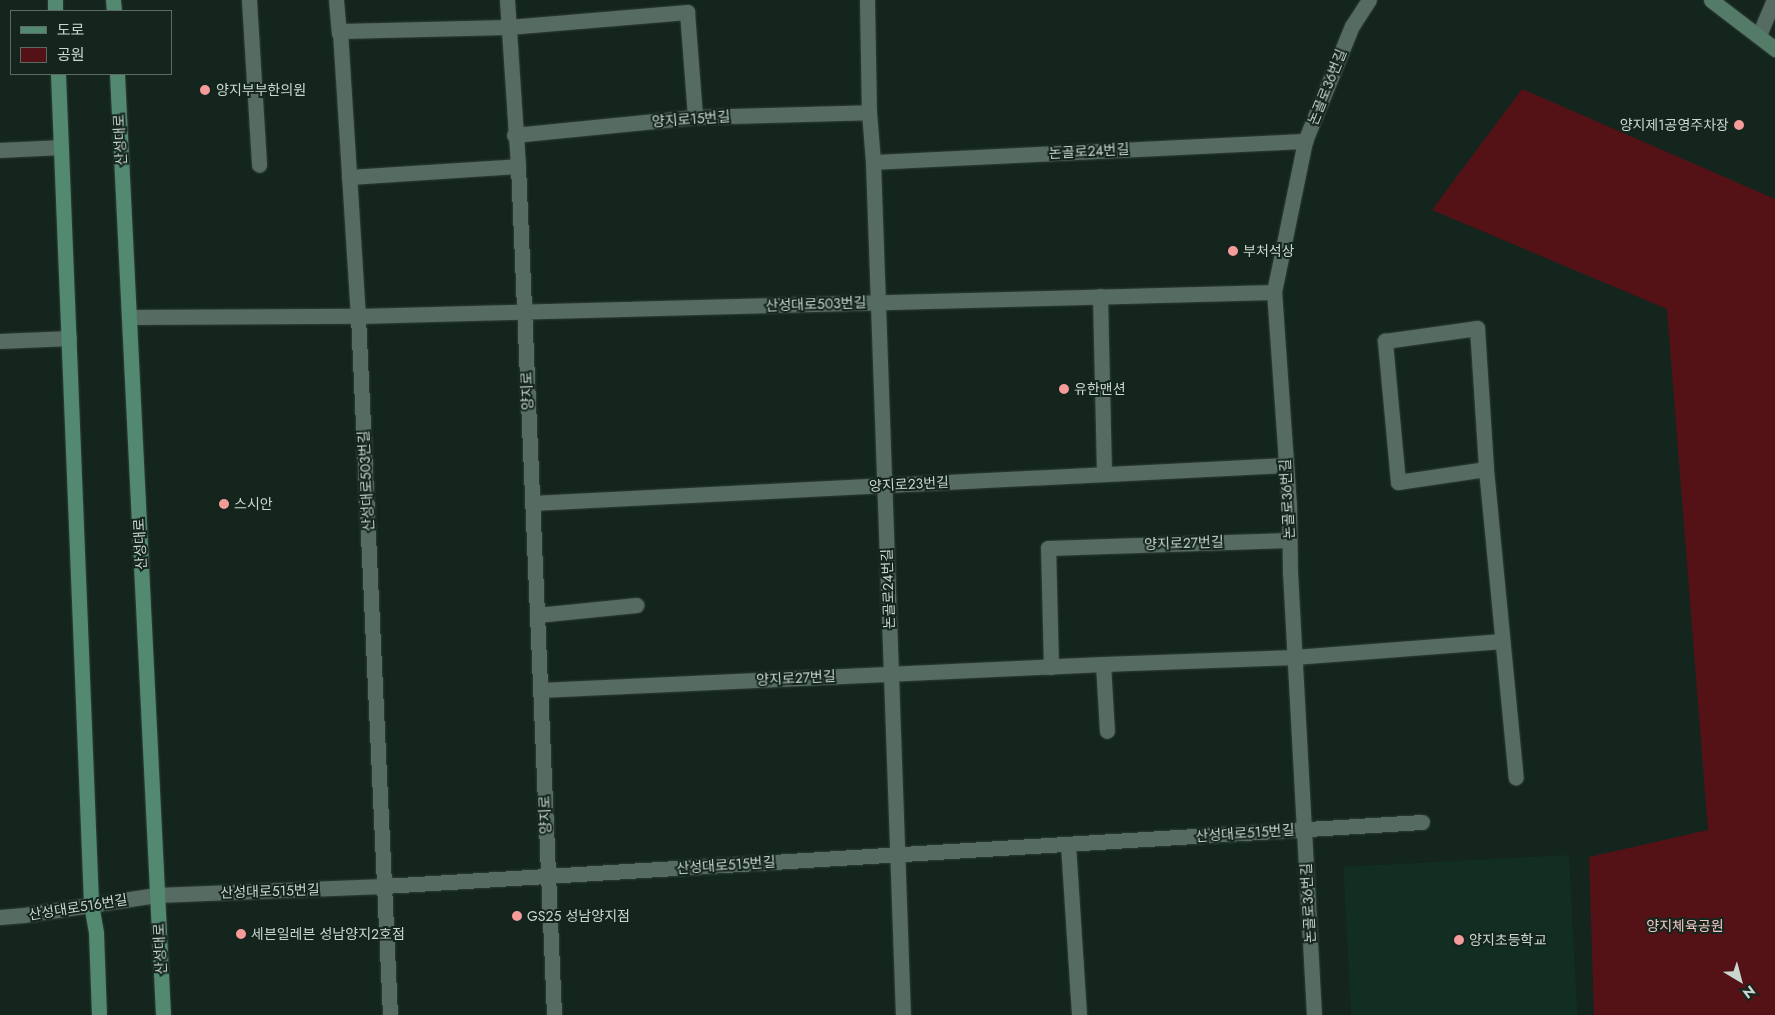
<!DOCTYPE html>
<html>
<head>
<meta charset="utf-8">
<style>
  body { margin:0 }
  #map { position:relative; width:1775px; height:1015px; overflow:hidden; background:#13251d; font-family:Jost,"Noto Sans KR",sans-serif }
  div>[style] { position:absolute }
  .built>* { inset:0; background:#122d21; transform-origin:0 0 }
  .green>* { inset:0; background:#541217 }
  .roads { filter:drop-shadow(0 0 1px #303e37) drop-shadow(0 0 1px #303e37) }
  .lane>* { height:15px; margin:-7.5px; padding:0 7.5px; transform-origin:7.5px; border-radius:7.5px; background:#566b61 }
  .street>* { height:15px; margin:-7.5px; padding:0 7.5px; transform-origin:7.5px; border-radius:7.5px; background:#566b61 }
  .secondary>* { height:15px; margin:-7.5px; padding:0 7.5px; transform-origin:7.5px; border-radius:7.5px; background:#547a68 }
  .primary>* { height:15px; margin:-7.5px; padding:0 7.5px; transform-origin:7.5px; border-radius:7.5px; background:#528970 }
  .dots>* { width:14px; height:14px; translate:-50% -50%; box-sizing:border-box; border:2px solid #13251d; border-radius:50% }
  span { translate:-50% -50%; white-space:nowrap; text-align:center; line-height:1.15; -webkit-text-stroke:4px #13251d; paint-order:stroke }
  .street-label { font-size:14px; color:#cad6d0 }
  .poi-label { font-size:14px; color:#cad6d0 }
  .left { translate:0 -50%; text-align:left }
  .right { translate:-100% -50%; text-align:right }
  .park-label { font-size:14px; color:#f3c5c3 }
  .legend { position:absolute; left:10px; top:10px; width:162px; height:65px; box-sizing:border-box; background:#13251d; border:1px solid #5c6c65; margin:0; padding:6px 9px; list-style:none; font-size:15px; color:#cad6d0 }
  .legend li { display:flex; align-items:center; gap:10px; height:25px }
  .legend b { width:25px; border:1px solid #5c6c65 }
  .north { position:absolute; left:1715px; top:955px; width:50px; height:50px; -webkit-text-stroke:4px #13251d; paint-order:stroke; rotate:143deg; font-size:14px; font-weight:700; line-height:20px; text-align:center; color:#cad6d0 }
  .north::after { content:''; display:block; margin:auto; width:18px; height:22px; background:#cad6d0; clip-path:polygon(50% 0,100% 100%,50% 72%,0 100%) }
</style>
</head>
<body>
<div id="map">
  <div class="built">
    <i style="left:1569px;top:855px;width:160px;height:226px;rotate:87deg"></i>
  </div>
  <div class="green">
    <i style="clip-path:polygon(1522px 89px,1775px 199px,1775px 1015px,1594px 1015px,1589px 857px,1708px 830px,1667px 309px,1432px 210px)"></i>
  </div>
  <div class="roads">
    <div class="lane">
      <i style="left:249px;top:0;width:165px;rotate:86.5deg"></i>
      <i style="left:340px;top:31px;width:168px;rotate:-1.4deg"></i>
      <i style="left:508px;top:27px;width:180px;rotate:-4.8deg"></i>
      <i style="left:687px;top:12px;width:105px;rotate:85.6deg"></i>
      <i style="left:1759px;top:35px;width:38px;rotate:-67deg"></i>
      <i style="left:514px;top:135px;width:182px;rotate:-5.7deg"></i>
      <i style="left:695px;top:117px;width:174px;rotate:-1.6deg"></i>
      <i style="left:0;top:150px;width:61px;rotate:-2.8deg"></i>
      <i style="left:349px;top:177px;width:169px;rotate:-3.7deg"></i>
      <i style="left:1100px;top:296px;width:178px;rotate:88.7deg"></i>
      <i style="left:532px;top:503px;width:755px;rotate:-2.89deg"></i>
      <i style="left:537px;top:615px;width:100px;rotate:-5.7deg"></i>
      <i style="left:1103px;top:664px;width:67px;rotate:86.6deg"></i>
      <i style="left:1051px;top:667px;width:119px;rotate:-91.4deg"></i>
      <i style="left:1048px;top:548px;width:241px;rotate:-1.9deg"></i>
      <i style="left:540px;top:690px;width:564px;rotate:-2.64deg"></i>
      <i style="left:1103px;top:664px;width:192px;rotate:-2.1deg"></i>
      <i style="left:1068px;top:844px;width:171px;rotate:86.3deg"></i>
    </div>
    <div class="street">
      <i style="left:336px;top:0;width:33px;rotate:85deg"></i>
      <i style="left:339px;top:33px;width:2px;rotate:-63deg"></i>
      <i style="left:340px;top:31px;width:286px;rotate:86.4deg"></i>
      <i style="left:358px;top:316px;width:700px;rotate:87.38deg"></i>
      <i style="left:507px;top:0;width:166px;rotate:86.2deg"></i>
      <i style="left:518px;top:166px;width:850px;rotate:87.57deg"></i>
      <i style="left:867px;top:0;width:112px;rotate:89deg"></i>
      <i style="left:869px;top:112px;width:50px;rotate:85.4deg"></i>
      <i style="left:873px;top:162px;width:854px;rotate:87.99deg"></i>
      <i style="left:873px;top:162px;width:433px;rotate:-2.8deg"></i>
      <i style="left:129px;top:317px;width:229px;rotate:-0.3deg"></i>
      <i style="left:358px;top:316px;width:916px;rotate:-1.5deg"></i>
      <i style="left:0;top:341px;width:69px;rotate:-2.5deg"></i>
      <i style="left:1486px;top:469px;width:89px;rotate:171.6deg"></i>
      <i style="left:1398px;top:482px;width:142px;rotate:-95.3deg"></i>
      <i style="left:1385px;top:341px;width:93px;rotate:-8deg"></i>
      <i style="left:1477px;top:328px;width:141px;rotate:86.3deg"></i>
      <i style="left:1486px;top:469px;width:310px;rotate:84.5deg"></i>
      <i style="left:1295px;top:657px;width:207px;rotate:-4.4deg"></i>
      <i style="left:0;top:917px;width:24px;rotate:-5deg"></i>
      <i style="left:24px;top:915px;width:134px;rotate:-8.6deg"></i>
      <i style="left:157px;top:895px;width:227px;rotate:-2.3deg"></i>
      <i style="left:384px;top:886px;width:1040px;rotate:-3.53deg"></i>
      <i style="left:1314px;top:1015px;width:443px;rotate:-93.1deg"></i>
      <i style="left:1290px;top:573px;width:68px;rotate:-90.8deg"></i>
      <i style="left:1289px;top:505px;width:214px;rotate:-94deg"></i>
      <i style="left:1274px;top:292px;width:154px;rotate:-78.4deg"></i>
      <i style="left:1305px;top:141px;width:124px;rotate:-67.8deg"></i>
      <i style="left:1352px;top:26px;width:31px;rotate:-57deg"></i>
    </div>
    <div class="secondary">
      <i style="left:1711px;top:0;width:81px;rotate:37.4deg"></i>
    </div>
    <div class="primary">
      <i style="left:55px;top:0;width:11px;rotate:90deg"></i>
      <i style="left:113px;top:0;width:11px;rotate:85deg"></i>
      <i style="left:58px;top:74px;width:831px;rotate:87.72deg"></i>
      <i style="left:91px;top:904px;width:29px;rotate:80deg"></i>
      <i style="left:96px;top:933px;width:82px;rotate:87.9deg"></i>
      <i style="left:117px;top:74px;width:942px;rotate:87.2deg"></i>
    </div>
  </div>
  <div class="dots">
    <i style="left:205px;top:90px;background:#f59b99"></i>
    <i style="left:1739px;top:125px;background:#f59b99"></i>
    <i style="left:1233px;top:251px;background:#f59b99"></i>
    <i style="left:1064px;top:389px;background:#f59b99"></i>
    <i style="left:224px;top:504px;background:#f59b99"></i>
    <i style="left:517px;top:916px;background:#f59b99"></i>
    <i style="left:241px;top:934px;background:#f59b99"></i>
    <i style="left:1459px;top:940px;background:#f59b99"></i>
  </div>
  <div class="street-label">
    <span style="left:1327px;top:87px;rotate:-68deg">논골로36번길</span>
    <span style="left:691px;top:119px;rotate:-4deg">양지로15번길</span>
    <span style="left:120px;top:140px;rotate:-93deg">산성대로</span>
    <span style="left:1089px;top:151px;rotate:-3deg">논골로24번길</span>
    <span style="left:816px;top:304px;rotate:-2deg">산성대로503번길</span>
    <span style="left:527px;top:391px;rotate:-92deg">양지로</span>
    <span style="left:366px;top:481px;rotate:-93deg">산성대로503번길</span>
    <span style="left:909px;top:484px;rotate:-3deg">양지로23번길</span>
    <span style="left:1287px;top:499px;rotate:-93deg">논골로36번길</span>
    <span style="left:1184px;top:543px;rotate:-2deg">양지로27번길</span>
    <span style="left:140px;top:544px;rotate:-93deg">산성대로</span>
    <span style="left:888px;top:589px;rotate:-92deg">논골로24번길</span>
    <span style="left:796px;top:678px;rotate:-3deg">양지로27번길</span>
    <span style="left:545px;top:815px;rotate:-92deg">양지로</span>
    <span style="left:1245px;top:833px;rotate:-4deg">산성대로515번길</span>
    <span style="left:726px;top:865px;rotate:-4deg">산성대로515번길</span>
    <span style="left:270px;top:891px;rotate:-2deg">산성대로515번길</span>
    <span style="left:1308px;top:903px;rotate:-93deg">논골로36번길</span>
    <span style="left:78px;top:907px;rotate:-9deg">산성대로516번길</span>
    <span style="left:160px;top:949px;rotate:-93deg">산성대로</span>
  </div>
  <div class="poi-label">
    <span class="left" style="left:216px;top:90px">양지부부한의원</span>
    <span class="right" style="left:1729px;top:125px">양지제1공영주차장</span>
    <span class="left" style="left:1243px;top:251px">부처석상</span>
    <span class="left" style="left:1074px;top:389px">유한맨션</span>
    <span class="left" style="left:234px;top:504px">스시안</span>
    <span class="left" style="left:527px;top:916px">GS25 성남양지점</span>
    <span class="left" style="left:251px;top:934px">세븐일레븐 성남양지2호점</span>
    <span class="left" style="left:1469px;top:940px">양지초등학교</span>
  </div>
  <div class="park-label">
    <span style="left:1685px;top:926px">양지체육공원</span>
  </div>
  <ul class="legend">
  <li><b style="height:6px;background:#528970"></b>도로</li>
  <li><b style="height:14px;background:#541217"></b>공원</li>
  </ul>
  <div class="north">N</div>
</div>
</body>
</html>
